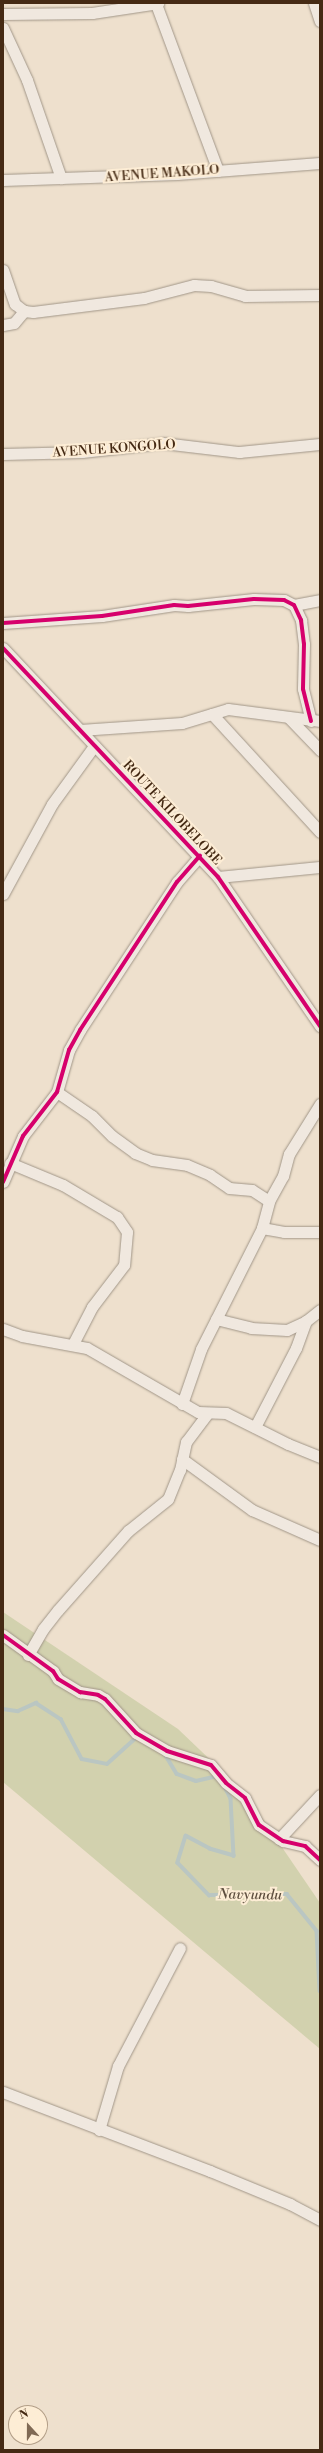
<!DOCTYPE html>
<html>
<head>
<meta charset="utf-8">
<style>
  body { margin:0 }
  #map { position:relative; width:323px; height:2453px; overflow:hidden; background:#eee0cd; font-family:"Libre Bodoni",serif }
  div>[style] { position:absolute }
  .green>* { inset:0; background:#d2d1ae }
  .stream>* { height:3.5px; margin:-1.75px; padding:0 1.75px; transform-origin:1.75px; border-radius:1.75px; background:#bac6c2 }
  .roads { filter:drop-shadow(0 0 1px #a19688) drop-shadow(0 0 1px #a19688) }
  .street>* { height:11px; margin:-5.5px; padding:0 5.5px; transform-origin:5.5px; border-radius:5.5px; background:#f0e8df }
  .cycleway>* { height:4px; margin:-2px; padding:0 2px; transform-origin:2px; border-radius:2px; background:#d6006c }
  span { translate:-50% -50%; white-space:nowrap; text-align:center; line-height:1.15; -webkit-text-stroke:4px #fdedd5; paint-order:stroke }
  .street-label { font-size:13px; color:#452a14 }
  .water-label { font-size:14px; color:#5d4e3e; font-style:italic }
  .frame { position:absolute; inset:0; border:4px solid #452a14; pointer-events:none }
  .north { position:absolute; left:8px; top:2405px; width:40px; height:40px; box-sizing:border-box; background:#fdedd5; border:1px solid #b39f88; border-radius:50%; rotate:339deg; font-size:11px; font-weight:700; line-height:16px; text-align:center; color:#452a14 }
  .north::after { content:''; display:block; margin:auto; width:14px; height:18px; background:#806a55; clip-path:polygon(50% 0,100% 100%,50% 72%,0 100%) }
</style>
</head>
<body>
<div id="map">
  <div class="green">
    <i style="clip-path:polygon(3px 1612px,178px 1729px,245px 1793px,320px 1903px,320px 2049px,3px 1782px)"></i>
  </div>
  <div class="stream">
    <i style="left:3px;top:1709px;width:15px;rotate:8deg"></i>
    <i style="left:18px;top:1711px;width:20px;rotate:-24deg"></i>
    <i style="left:36px;top:1703px;width:30px;rotate:33deg"></i>
    <i style="left:61px;top:1719px;width:45px;rotate:62.3deg"></i>
    <i style="left:82px;top:1759px;width:25px;rotate:11deg"></i>
    <i style="left:107px;top:1764px;width:42px;rotate:-42.1deg"></i>
    <i style="left:165px;top:1754px;width:23px;rotate:59deg"></i>
    <i style="left:177px;top:1774px;width:20px;rotate:20deg"></i>
    <i style="left:196px;top:1781px;width:23px;rotate:-13deg"></i>
    <i style="left:225px;top:1787px;width:13px;rotate:63deg"></i>
    <i style="left:231px;top:1799px;width:57px;rotate:87deg"></i>
    <i style="left:234px;top:1856px;width:25px;rotate:-164deg"></i>
    <i style="left:210px;top:1849px;width:27px;rotate:-152deg"></i>
    <i style="left:186px;top:1836px;width:28px;rotate:107deg"></i>
    <i style="left:178px;top:1863px;width:45px;rotate:45.9deg"></i>
    <i style="left:209px;top:1895px;width:78px;rotate:-0.7deg"></i>
    <i style="left:287px;top:1894px;width:48px;rotate:51deg"></i>
    <i style="left:317px;top:1931px;width:60px;rotate:87.1deg"></i>
  </div>
  <div class="roads">
    <div class="street">
      <i style="left:314px;top:3px;width:19px;rotate:72deg"></i>
      <i style="left:156px;top:4px;width:178px;rotate:69.6deg"></i>
      <i style="left:3px;top:14px;width:89px;rotate:-0.6deg"></i>
      <i style="left:92px;top:13px;width:67px;rotate:-8.6deg"></i>
      <i style="left:3px;top:28px;width:57px;rotate:65.2deg"></i>
      <i style="left:27px;top:80px;width:104px;rotate:70.9deg"></i>
      <i style="left:3px;top:180px;width:174px;rotate:-2deg"></i>
      <i style="left:177px;top:174px;width:143px;rotate:-4.4deg"></i>
      <i style="left:3px;top:270px;width:36px;rotate:71deg"></i>
      <i style="left:15px;top:304px;width:11px;rotate:38deg"></i>
      <i style="left:24px;top:311px;width:9px;rotate:6deg"></i>
      <i style="left:33px;top:312px;width:112px;rotate:-7.2deg"></i>
      <i style="left:144px;top:298px;width:52px;rotate:-14.6deg"></i>
      <i style="left:194px;top:285px;width:17px;rotate:3deg"></i>
      <i style="left:211px;top:286px;width:35px;rotate:16deg"></i>
      <i style="left:245px;top:296px;width:75px;rotate:-0.8deg"></i>
      <i style="left:3px;top:325px;width:11px;rotate:-10deg"></i>
      <i style="left:14px;top:323px;width:16px;rotate:-50deg"></i>
      <i style="left:3px;top:454px;width:79px;rotate:-1.5deg"></i>
      <i style="left:82px;top:452px;width:81px;rotate:-6.3deg"></i>
      <i style="left:163px;top:443px;width:77px;rotate:6.8deg"></i>
      <i style="left:239px;top:452px;width:81px;rotate:-5.6deg"></i>
      <i style="left:294px;top:605px;width:26px;rotate:-11deg"></i>
      <i style="left:3px;top:623px;width:99px;rotate:-4deg"></i>
      <i style="left:102px;top:616px;width:73px;rotate:-8.7deg"></i>
      <i style="left:174px;top:605px;width:14px;rotate:4deg"></i>
      <i style="left:188px;top:606px;width:66px;rotate:-6.1deg"></i>
      <i style="left:254px;top:599px;width:30px;rotate:2deg"></i>
      <i style="left:284px;top:600px;width:11px;rotate:27deg"></i>
      <i style="left:294px;top:605px;width:17px;rotate:65deg"></i>
      <i style="left:301px;top:620px;width:24px;rotate:83deg"></i>
      <i style="left:304px;top:644px;width:45px;rotate:91.3deg"></i>
      <i style="left:303px;top:689px;width:33px;rotate:76deg"></i>
      <i style="left:3px;top:648px;width:314px;rotate:46.8deg"></i>
      <i style="left:218px;top:877px;width:181px;rotate:55.6deg"></i>
      <i style="left:212px;top:714px;width:160px;rotate:47.5deg"></i>
      <i style="left:289px;top:718px;width:45px;rotate:45.9deg"></i>
      <i style="left:80px;top:730px;width:102px;rotate:-3.9deg"></i>
      <i style="left:182px;top:723px;width:48px;rotate:-16.9deg"></i>
      <i style="left:228px;top:709px;width:93px;rotate:7.4deg"></i>
      <i style="left:218px;top:877px;width:102px;rotate:-5.6deg"></i>
      <i style="left:3px;top:894px;width:102px;rotate:-61.4deg"></i>
      <i style="left:52px;top:804px;width:72px;rotate:-54.1deg"></i>
      <i style="left:57px;top:1092px;width:42px;rotate:34.4deg"></i>
      <i style="left:92px;top:1116px;width:28px;rotate:45deg"></i>
      <i style="left:112px;top:1136px;width:29px;rotate:36deg"></i>
      <i style="left:135px;top:1153px;width:18px;rotate:22deg"></i>
      <i style="left:152px;top:1160px;width:35px;rotate:8deg"></i>
      <i style="left:187px;top:1165px;width:25px;rotate:23deg"></i>
      <i style="left:210px;top:1175px;width:23px;rotate:34deg"></i>
      <i style="left:229px;top:1188px;width:23px;rotate:5deg"></i>
      <i style="left:252px;top:1190px;width:20px;rotate:33deg"></i>
      <i style="left:10px;top:1163px;width:57px;rotate:22.5deg"></i>
      <i style="left:63px;top:1185px;width:63px;rotate:30.7deg"></i>
      <i style="left:117px;top:1217px;width:18px;rotate:56deg"></i>
      <i style="left:127px;top:1232px;width:33px;rotate:95deg"></i>
      <i style="left:124px;top:1265px;width:53px;rotate:127.3deg"></i>
      <i style="left:92px;top:1307px;width:42px;rotate:117.2deg"></i>
      <i style="left:3px;top:1182px;width:50px;rotate:-66.5deg"></i>
      <i style="left:23px;top:1136px;width:56px;rotate:-52.3deg"></i>
      <i style="left:57px;top:1092px;width:44px;rotate:-74.1deg"></i>
      <i style="left:69px;top:1050px;width:23px;rotate:-61deg"></i>
      <i style="left:80px;top:1030px;width:177px;rotate:-56.8deg"></i>
      <i style="left:177px;top:882px;width:35px;rotate:-49deg"></i>
      <i style="left:262px;top:1228px;width:22px;rotate:10deg"></i>
      <i style="left:284px;top:1232px;width:36px"></i>
      <i style="left:216px;top:1319px;width:36px;rotate:14deg"></i>
      <i style="left:251px;top:1328px;width:36px;rotate:3deg"></i>
      <i style="left:287px;top:1330px;width:21px;rotate:-25deg"></i>
      <i style="left:306px;top:1321px;width:18px;rotate:-38deg"></i>
      <i style="left:3px;top:1329px;width:20px;rotate:20deg"></i>
      <i style="left:22px;top:1336px;width:66px;rotate:10.5deg"></i>
      <i style="left:87px;top:1348px;width:128px;rotate:30deg"></i>
      <i style="left:198px;top:1412px;width:28px;rotate:2deg"></i>
      <i style="left:226px;top:1413px;width:69px;rotate:26.6deg"></i>
      <i style="left:288px;top:1444px;width:35px;rotate:22deg"></i>
      <i style="left:182px;top:1404px;width:58px;rotate:-70.9deg"></i>
      <i style="left:201px;top:1349px;width:136px;rotate:-63.2deg"></i>
      <i style="left:262px;top:1228px;width:28px;rotate:-75deg"></i>
      <i style="left:269px;top:1201px;width:29px;rotate:-61deg"></i>
      <i style="left:283px;top:1176px;width:23px;rotate:-75deg"></i>
      <i style="left:289px;top:1154px;width:59px;rotate:-58.2deg"></i>
      <i style="left:255px;top:1427px;width:89px;rotate:-62.6deg"></i>
      <i style="left:296px;top:1348px;width:29px;rotate:-70deg"></i>
      <i style="left:182px;top:1459px;width:87px;rotate:36.1deg"></i>
      <i style="left:252px;top:1510px;width:74px;rotate:23.8deg"></i>
      <i style="left:3px;top:1635px;width:62px;rotate:35.8deg"></i>
      <i style="left:53px;top:1671px;width:9px;rotate:58deg"></i>
      <i style="left:58px;top:1679px;width:26px;rotate:31deg"></i>
      <i style="left:80px;top:1692px;width:18px;rotate:9deg"></i>
      <i style="left:98px;top:1695px;width:8px;rotate:30deg"></i>
      <i style="left:105px;top:1699px;width:46px;rotate:47.6deg"></i>
      <i style="left:136px;top:1733px;width:36px;rotate:30deg"></i>
      <i style="left:167px;top:1751px;width:46px;rotate:17.7deg"></i>
      <i style="left:211px;top:1765px;width:23px;rotate:50deg"></i>
      <i style="left:226px;top:1783px;width:24px;rotate:38deg"></i>
      <i style="left:245px;top:1798px;width:30px;rotate:63deg"></i>
      <i style="left:259px;top:1825px;width:29px;rotate:34deg"></i>
      <i style="left:283px;top:1841px;width:23px;rotate:13deg"></i>
      <i style="left:305px;top:1846px;width:21px;rotate:43deg"></i>
      <i style="left:28px;top:1655px;width:30px;rotate:-60deg"></i>
      <i style="left:43px;top:1629px;width:24px;rotate:-52deg"></i>
      <i style="left:58px;top:1610px;width:106px;rotate:-48.5deg"></i>
      <i style="left:128px;top:1531px;width:51px;rotate:-38.7deg"></i>
      <i style="left:168px;top:1499px;width:31px;rotate:-68deg"></i>
      <i style="left:180px;top:1470px;width:29px;rotate:-78deg"></i>
      <i style="left:186px;top:1442px;width:35px;rotate:-53deg"></i>
      <i style="left:279px;top:1839px;width:60px;rotate:-47deg"></i>
      <i style="left:3px;top:2092px;width:222px;rotate:20.9deg"></i>
      <i style="left:210px;top:2171px;width:87px;rotate:22.4deg"></i>
      <i style="left:290px;top:2204px;width:34px;rotate:28deg"></i>
      <i style="left:99px;top:2130px;width:67px;rotate:-73.5deg"></i>
      <i style="left:118px;top:2066px;width:133px;rotate:-62.3deg"></i>
    </div>
  </div>
  <div class="cycleway">
    <i style="left:3px;top:623px;width:99px;rotate:-4deg"></i>
    <i style="left:102px;top:616px;width:73px;rotate:-8.7deg"></i>
    <i style="left:174px;top:605px;width:14px;rotate:4deg"></i>
    <i style="left:188px;top:606px;width:66px;rotate:-6.1deg"></i>
    <i style="left:254px;top:599px;width:30px;rotate:2deg"></i>
    <i style="left:284px;top:600px;width:11px;rotate:27deg"></i>
    <i style="left:294px;top:605px;width:17px;rotate:65deg"></i>
    <i style="left:301px;top:620px;width:24px;rotate:83deg"></i>
    <i style="left:304px;top:644px;width:45px;rotate:91.3deg"></i>
    <i style="left:303px;top:689px;width:33px;rotate:76deg"></i>
    <i style="left:3px;top:648px;width:314px;rotate:46.8deg"></i>
    <i style="left:218px;top:877px;width:181px;rotate:55.6deg"></i>
    <i style="left:3px;top:1182px;width:50px;rotate:-66.5deg"></i>
    <i style="left:23px;top:1136px;width:56px;rotate:-52.3deg"></i>
    <i style="left:57px;top:1092px;width:44px;rotate:-74.1deg"></i>
    <i style="left:69px;top:1050px;width:23px;rotate:-61deg"></i>
    <i style="left:80px;top:1030px;width:177px;rotate:-56.8deg"></i>
    <i style="left:177px;top:882px;width:35px;rotate:-49deg"></i>
    <i style="left:3px;top:1635px;width:62px;rotate:35.8deg"></i>
    <i style="left:53px;top:1671px;width:9px;rotate:58deg"></i>
    <i style="left:58px;top:1679px;width:26px;rotate:31deg"></i>
    <i style="left:80px;top:1692px;width:18px;rotate:9deg"></i>
    <i style="left:98px;top:1695px;width:8px;rotate:30deg"></i>
    <i style="left:105px;top:1699px;width:46px;rotate:47.6deg"></i>
    <i style="left:136px;top:1733px;width:36px;rotate:30deg"></i>
    <i style="left:167px;top:1751px;width:46px;rotate:17.7deg"></i>
    <i style="left:211px;top:1765px;width:23px;rotate:50deg"></i>
    <i style="left:226px;top:1783px;width:24px;rotate:38deg"></i>
    <i style="left:245px;top:1798px;width:30px;rotate:63deg"></i>
    <i style="left:259px;top:1825px;width:29px;rotate:34deg"></i>
    <i style="left:283px;top:1841px;width:23px;rotate:13deg"></i>
    <i style="left:305px;top:1846px;width:21px;rotate:43deg"></i>
  </div>
  <div class="street-label">
    <span style="left:162px;top:174px;rotate:-4deg">AVENUE MAKOLO</span>
    <span style="left:114px;top:449px;rotate:-4deg">AVENUE KONGOLO</span>
    <span style="left:172px;top:813px;rotate:47deg">ROUTE KILOBELOBE</span>
  </div>
  <div class="water-label">
    <span style="left:250px;top:1895px;rotate:1deg">Navyundu</span>
  </div>
  <div class="frame"></div>
  <div class="north">N</div>
</div>
</body>
</html>
